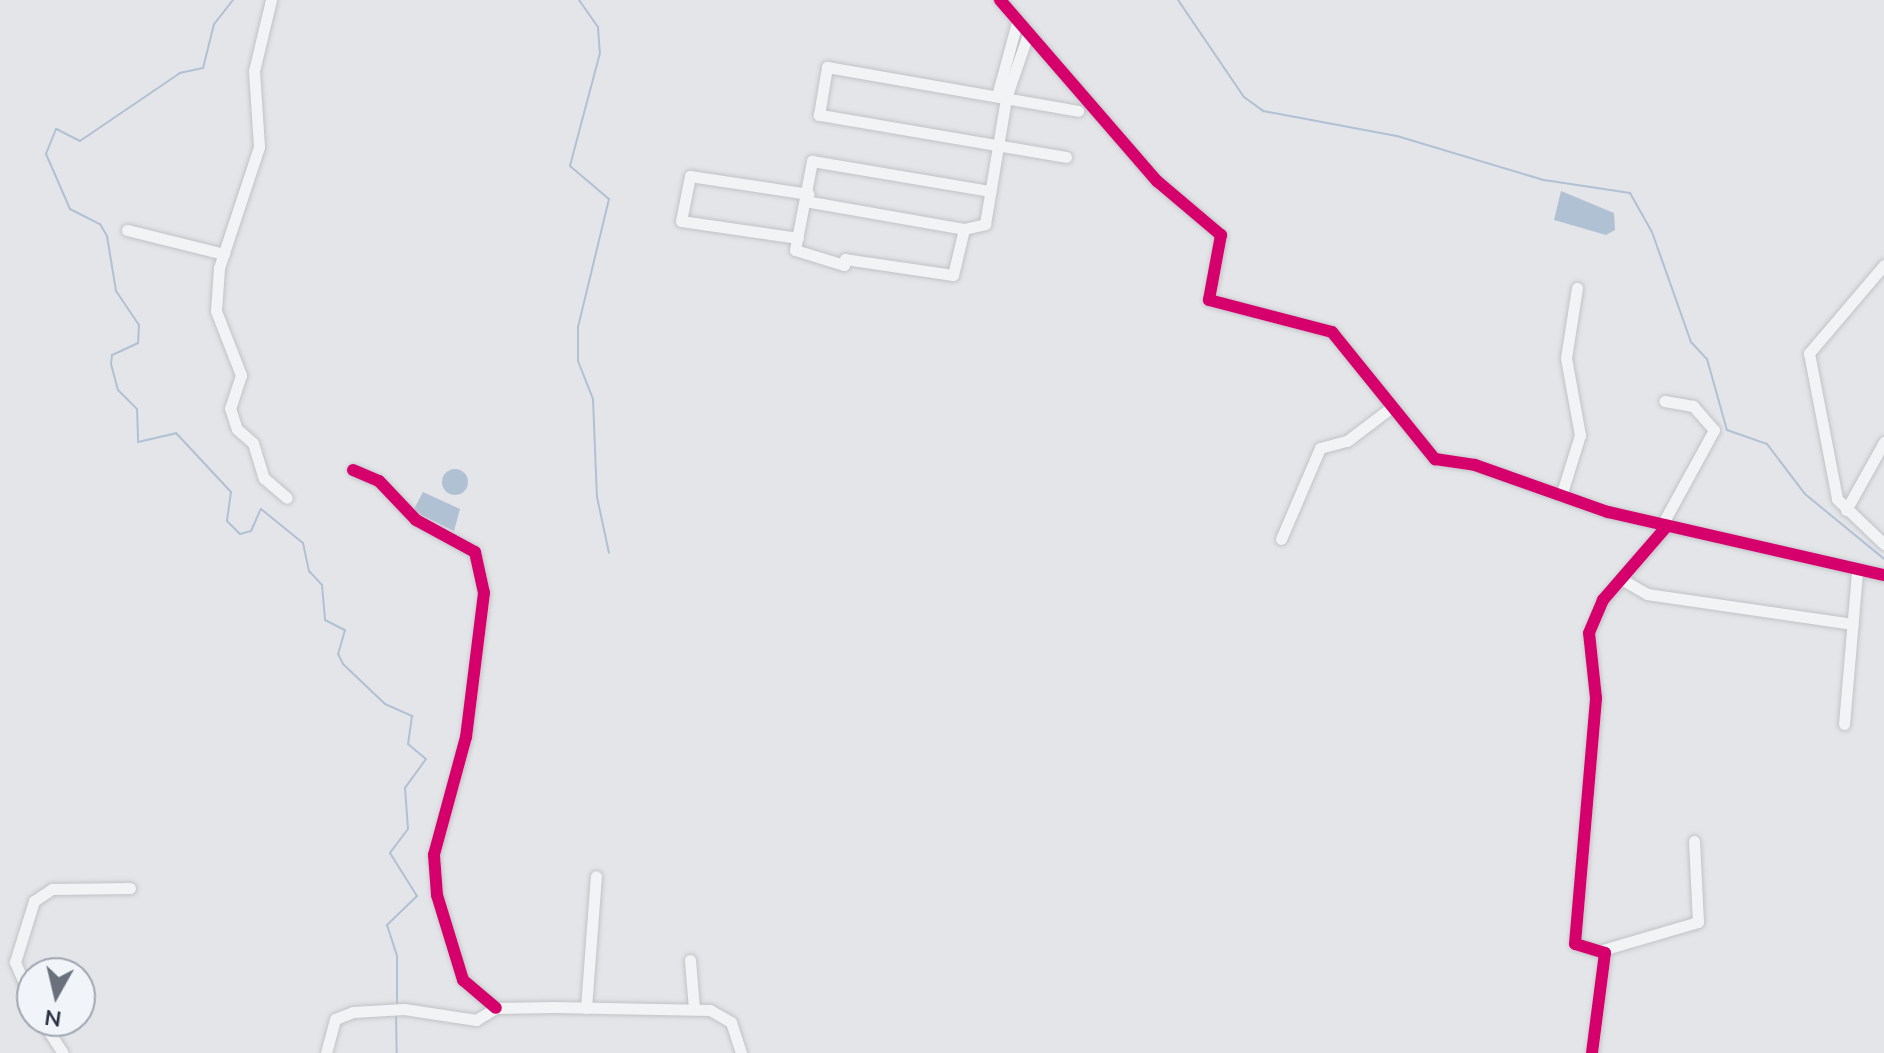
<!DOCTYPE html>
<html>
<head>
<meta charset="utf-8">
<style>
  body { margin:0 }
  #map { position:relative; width:1884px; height:1053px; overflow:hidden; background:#e3e5e8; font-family:Mulish,sans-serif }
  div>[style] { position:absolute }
  .water>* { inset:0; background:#b1c1d4 }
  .round { border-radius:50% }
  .stream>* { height:2px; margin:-1px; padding:0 1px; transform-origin:1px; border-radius:1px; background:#b1c1d4 }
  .roads { filter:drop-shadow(0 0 2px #c1c3c6) drop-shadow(0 0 2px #c1c3c6) }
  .minor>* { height:11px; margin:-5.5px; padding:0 5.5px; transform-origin:5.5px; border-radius:5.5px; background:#f2f3f5 }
  .cycleway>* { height:12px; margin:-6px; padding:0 6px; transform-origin:6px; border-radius:6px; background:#d6006c }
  span { translate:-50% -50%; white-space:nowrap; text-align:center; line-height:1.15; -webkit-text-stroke:6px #f1f4f8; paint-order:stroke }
  .north { position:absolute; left:16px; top:957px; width:80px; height:80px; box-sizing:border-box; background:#f1f4f8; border:2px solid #a1a6b0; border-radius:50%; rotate:188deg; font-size:22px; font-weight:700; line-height:32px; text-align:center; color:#293243 }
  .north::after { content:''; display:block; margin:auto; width:28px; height:36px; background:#6a717d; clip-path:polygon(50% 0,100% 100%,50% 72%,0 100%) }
</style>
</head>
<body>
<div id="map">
  <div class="water">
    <i style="clip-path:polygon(1561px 191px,1614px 213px,1615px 230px,1606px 235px,1554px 220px)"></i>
    <i class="round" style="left:442px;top:469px;width:26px;height:26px"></i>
    <i style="clip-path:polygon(423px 492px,460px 509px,454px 531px,413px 511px)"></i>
  </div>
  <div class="stream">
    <i style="left:233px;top:0;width:31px;rotate:128deg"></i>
    <i style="left:214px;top:24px;width:45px;rotate:104deg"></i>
    <i style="left:203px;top:68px;width:24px;rotate:168deg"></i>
    <i style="left:180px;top:73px;width:121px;rotate:145.8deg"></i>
    <i style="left:80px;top:141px;width:27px;rotate:-153deg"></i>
    <i style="left:56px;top:129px;width:27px;rotate:112deg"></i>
    <i style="left:46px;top:154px;width:60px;rotate:66.4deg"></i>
    <i style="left:70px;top:209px;width:34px;rotate:27deg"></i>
    <i style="left:100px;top:224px;width:14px;rotate:60deg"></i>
    <i style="left:107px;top:236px;width:56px;rotate:80.7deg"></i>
    <i style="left:116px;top:291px;width:41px;rotate:55.9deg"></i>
    <i style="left:139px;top:325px;width:18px;rotate:93deg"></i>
    <i style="left:138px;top:343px;width:29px;rotate:155deg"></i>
    <i style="left:112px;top:355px;width:9px;rotate:96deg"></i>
    <i style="left:111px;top:364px;width:27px;rotate:75deg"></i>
    <i style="left:118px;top:390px;width:27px;rotate:45deg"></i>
    <i style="left:137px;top:409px;width:33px;rotate:88deg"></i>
    <i style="left:138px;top:442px;width:39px;rotate:-13deg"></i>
    <i style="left:176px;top:433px;width:81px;rotate:47deg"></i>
    <i style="left:231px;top:492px;width:29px;rotate:98deg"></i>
    <i style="left:227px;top:521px;width:18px;rotate:45deg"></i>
    <i style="left:240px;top:534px;width:11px;rotate:-15deg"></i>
    <i style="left:251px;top:531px;width:24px;rotate:-66deg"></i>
    <i style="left:261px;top:509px;width:54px;rotate:39deg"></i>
    <i style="left:303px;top:543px;width:29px;rotate:78deg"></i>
    <i style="left:309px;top:571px;width:19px;rotate:47deg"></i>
    <i style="left:322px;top:585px;width:35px;rotate:85deg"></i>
    <i style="left:325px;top:620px;width:22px;rotate:27deg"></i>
    <i style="left:345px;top:630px;width:25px;rotate:106deg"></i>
    <i style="left:338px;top:654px;width:11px;rotate:63deg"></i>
    <i style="left:343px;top:664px;width:58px;rotate:43.6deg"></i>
    <i style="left:385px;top:704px;width:30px;rotate:24deg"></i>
    <i style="left:412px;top:716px;width:28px;rotate:98deg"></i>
    <i style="left:408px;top:744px;width:23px;rotate:40deg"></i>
    <i style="left:426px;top:759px;width:36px;rotate:126deg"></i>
    <i style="left:405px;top:788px;width:41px;rotate:85.8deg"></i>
    <i style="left:408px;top:829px;width:30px;rotate:127deg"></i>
    <i style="left:390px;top:853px;width:51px;rotate:57.9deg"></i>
    <i style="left:417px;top:896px;width:42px;rotate:136deg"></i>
    <i style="left:387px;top:925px;width:33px;rotate:72deg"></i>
    <i style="left:397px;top:956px;width:48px;rotate:90deg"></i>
    <i style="left:579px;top:0;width:33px;rotate:55deg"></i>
    <i style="left:598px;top:27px;width:26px;rotate:86deg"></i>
    <i style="left:600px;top:53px;width:117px;rotate:104.9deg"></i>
    <i style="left:570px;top:166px;width:51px;rotate:40.2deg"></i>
    <i style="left:609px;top:199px;width:132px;rotate:103.6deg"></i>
    <i style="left:578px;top:327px;width:34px;rotate:90deg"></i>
    <i style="left:578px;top:361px;width:41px;rotate:68.5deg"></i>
    <i style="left:593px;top:399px;width:98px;rotate:87.7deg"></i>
    <i style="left:597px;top:497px;width:57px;rotate:77.9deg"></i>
    <i style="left:1178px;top:0;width:117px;rotate:55.8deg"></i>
    <i style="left:1244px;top:97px;width:24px;rotate:36deg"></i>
    <i style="left:1263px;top:111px;width:136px;rotate:10.6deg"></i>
    <i style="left:1397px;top:136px;width:153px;rotate:16.7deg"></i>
    <i style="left:1544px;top:180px;width:87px;rotate:8.6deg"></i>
    <i style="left:1630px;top:193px;width:45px;rotate:60.6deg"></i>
    <i style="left:1652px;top:232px;width:117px;rotate:70.5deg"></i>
    <i style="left:1691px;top:342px;width:23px;rotate:47deg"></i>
    <i style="left:1707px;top:359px;width:74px;rotate:74.3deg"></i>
    <i style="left:1727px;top:430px;width:42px;rotate:19.3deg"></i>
    <i style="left:1767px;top:444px;width:63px;rotate:52.8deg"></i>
    <i style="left:1805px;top:494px;width:102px;rotate:39.4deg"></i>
    <i style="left:396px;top:1014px;width:39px;rotate:89deg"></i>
  </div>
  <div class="roads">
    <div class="minor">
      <i style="left:271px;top:0;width:73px;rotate:103.5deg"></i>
      <i style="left:254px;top:71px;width:76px;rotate:86.2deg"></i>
      <i style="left:259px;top:147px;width:127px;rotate:108.3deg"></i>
      <i style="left:219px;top:268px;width:43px;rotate:94deg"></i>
      <i style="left:216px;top:311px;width:69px;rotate:68.7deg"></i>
      <i style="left:241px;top:375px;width:35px;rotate:108deg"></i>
      <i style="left:230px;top:408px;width:22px;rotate:72deg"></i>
      <i style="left:237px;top:429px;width:21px;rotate:41deg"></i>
      <i style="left:253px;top:443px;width:37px;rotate:73deg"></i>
      <i style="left:264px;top:478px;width:30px;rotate:41deg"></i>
      <i style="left:1000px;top:0;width:240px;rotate:49.1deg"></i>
      <i style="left:1157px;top:181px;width:84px;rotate:40.2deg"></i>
      <i style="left:1221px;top:235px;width:66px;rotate:100.5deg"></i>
      <i style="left:1209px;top:300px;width:127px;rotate:14.6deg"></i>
      <i style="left:1332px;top:332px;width:164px;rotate:51deg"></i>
      <i style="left:1435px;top:459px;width:40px;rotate:8.5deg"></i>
      <i style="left:1475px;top:465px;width:141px;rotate:19.5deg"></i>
      <i style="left:1608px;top:512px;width:283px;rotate:12.9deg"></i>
      <i style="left:997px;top:96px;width:73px;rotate:-74.8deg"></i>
      <i style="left:1066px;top:157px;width:251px;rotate:-170.3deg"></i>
      <i style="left:819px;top:115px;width:49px;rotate:-80.5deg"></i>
      <i style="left:827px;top:67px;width:255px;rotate:9.9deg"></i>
      <i style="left:805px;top:201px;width:161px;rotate:10deg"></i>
      <i style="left:964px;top:229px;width:22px;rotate:-13deg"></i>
      <i style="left:985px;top:224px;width:128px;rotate:-80.5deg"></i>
      <i style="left:1006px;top:98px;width:65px;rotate:-71deg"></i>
      <i style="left:964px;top:229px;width:47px;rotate:103.4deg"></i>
      <i style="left:953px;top:275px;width:109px;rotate:-171.6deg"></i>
      <i style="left:845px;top:259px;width:6px;rotate:99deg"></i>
      <i style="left:844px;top:265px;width:51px;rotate:-163deg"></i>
      <i style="left:795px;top:250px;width:91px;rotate:-79.2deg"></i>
      <i style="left:812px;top:161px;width:181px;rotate:9.6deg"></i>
      <i style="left:127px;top:230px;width:100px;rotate:13.9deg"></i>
      <i style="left:798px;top:238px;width:118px;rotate:-171.7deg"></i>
      <i style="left:681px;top:221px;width:46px;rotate:-78.7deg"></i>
      <i style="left:690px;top:176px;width:120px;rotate:8.6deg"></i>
      <i style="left:1884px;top:265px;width:116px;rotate:130.4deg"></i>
      <i style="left:1809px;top:353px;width:149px;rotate:79.1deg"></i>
      <i style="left:1837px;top:499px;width:65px;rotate:43.8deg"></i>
      <i style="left:353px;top:470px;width:28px;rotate:23deg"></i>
      <i style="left:379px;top:481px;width:54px;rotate:46.5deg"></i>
      <i style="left:416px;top:520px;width:67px;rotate:28.5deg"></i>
      <i style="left:475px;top:552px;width:42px;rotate:77.6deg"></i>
      <i style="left:484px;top:593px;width:145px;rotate:97.1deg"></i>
      <i style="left:466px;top:737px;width:122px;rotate:105.2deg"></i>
      <i style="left:434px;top:855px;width:40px;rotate:85.7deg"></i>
      <i style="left:437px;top:895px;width:89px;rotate:73deg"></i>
      <i style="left:463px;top:980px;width:43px;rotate:40.3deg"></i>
      <i style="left:1561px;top:496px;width:64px;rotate:-72.7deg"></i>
      <i style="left:1580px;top:435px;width:78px;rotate:-100.3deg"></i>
      <i style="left:1566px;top:358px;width:71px;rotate:-81.1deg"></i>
      <i style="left:1846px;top:510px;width:78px;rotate:-60.8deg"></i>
      <i style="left:1663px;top:523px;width:106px;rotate:-61.3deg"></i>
      <i style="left:1714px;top:430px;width:32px;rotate:-131deg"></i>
      <i style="left:1693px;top:406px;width:29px;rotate:-170deg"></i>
      <i style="left:1281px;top:539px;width:99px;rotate:-66.8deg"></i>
      <i style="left:1320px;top:448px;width:28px;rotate:-15deg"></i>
      <i style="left:1347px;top:441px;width:56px;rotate:-37.1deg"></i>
      <i style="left:1623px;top:580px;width:28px;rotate:30deg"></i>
      <i style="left:1647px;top:594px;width:208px;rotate:8.3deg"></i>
      <i style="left:1844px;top:724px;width:154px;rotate:-85.1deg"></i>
      <i style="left:1599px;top:951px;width:103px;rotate:-16.3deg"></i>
      <i style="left:1698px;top:922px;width:81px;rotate:-92.8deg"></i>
      <i style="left:690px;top:960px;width:49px;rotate:85.3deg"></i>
      <i style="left:32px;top:1001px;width:43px;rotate:-113.6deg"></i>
      <i style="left:15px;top:962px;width:64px;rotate:-72.7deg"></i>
      <i style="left:34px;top:901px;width:22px;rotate:-34deg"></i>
      <i style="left:52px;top:889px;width:78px;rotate:-0.7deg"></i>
      <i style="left:586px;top:1008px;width:132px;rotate:-85.7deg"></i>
      <i style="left:42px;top:1021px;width:38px;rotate:57deg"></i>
      <i style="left:326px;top:1053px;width:35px;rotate:-75deg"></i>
      <i style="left:335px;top:1019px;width:19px;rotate:-21deg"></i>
      <i style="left:353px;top:1012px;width:51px;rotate:-3.4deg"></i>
      <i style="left:404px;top:1009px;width:73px;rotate:8.7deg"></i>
      <i style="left:476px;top:1020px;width:23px;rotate:-31deg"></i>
      <i style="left:496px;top:1008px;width:57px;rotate:-1deg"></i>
      <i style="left:553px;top:1007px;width:157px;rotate:1.1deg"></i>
      <i style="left:710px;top:1010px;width:24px;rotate:30deg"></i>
      <i style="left:731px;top:1022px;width:33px;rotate:72deg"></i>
      <i style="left:1592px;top:1053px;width:101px;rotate:-82.6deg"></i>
      <i style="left:1605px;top:953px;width:31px;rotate:-163deg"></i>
      <i style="left:1575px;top:944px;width:247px;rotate:-85.1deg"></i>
      <i style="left:1596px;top:698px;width:65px;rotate:-96.1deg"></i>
      <i style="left:1589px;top:633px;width:36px;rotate:-67deg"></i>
      <i style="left:1603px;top:600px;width:98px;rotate:-49.1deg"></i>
    </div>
  </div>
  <div class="cycleway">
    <i style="left:1000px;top:0;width:240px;rotate:49.1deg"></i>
    <i style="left:1157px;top:181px;width:84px;rotate:40.2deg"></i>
    <i style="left:1221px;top:235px;width:66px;rotate:100.5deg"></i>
    <i style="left:1209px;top:300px;width:127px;rotate:14.6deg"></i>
    <i style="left:1332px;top:332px;width:164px;rotate:51deg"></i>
    <i style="left:1435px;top:459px;width:40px;rotate:8.5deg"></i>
    <i style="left:1475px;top:465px;width:141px;rotate:19.5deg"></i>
    <i style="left:1608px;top:512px;width:283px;rotate:12.9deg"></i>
    <i style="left:353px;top:470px;width:28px;rotate:23deg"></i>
    <i style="left:379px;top:481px;width:54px;rotate:46.5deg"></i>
    <i style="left:416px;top:520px;width:67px;rotate:28.5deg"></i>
    <i style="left:475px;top:552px;width:42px;rotate:77.6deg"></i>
    <i style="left:484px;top:593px;width:145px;rotate:97.1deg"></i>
    <i style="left:466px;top:737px;width:122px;rotate:105.2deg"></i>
    <i style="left:434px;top:855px;width:40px;rotate:85.7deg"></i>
    <i style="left:437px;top:895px;width:89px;rotate:73deg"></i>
    <i style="left:463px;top:980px;width:43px;rotate:40.3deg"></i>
    <i style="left:1592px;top:1053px;width:101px;rotate:-82.6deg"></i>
    <i style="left:1605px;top:953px;width:31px;rotate:-163deg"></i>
    <i style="left:1575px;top:944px;width:247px;rotate:-85.1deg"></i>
    <i style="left:1596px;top:698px;width:65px;rotate:-96.1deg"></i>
    <i style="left:1589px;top:633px;width:36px;rotate:-67deg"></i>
    <i style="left:1603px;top:600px;width:98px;rotate:-49.1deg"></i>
  </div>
  <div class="north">N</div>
</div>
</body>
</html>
